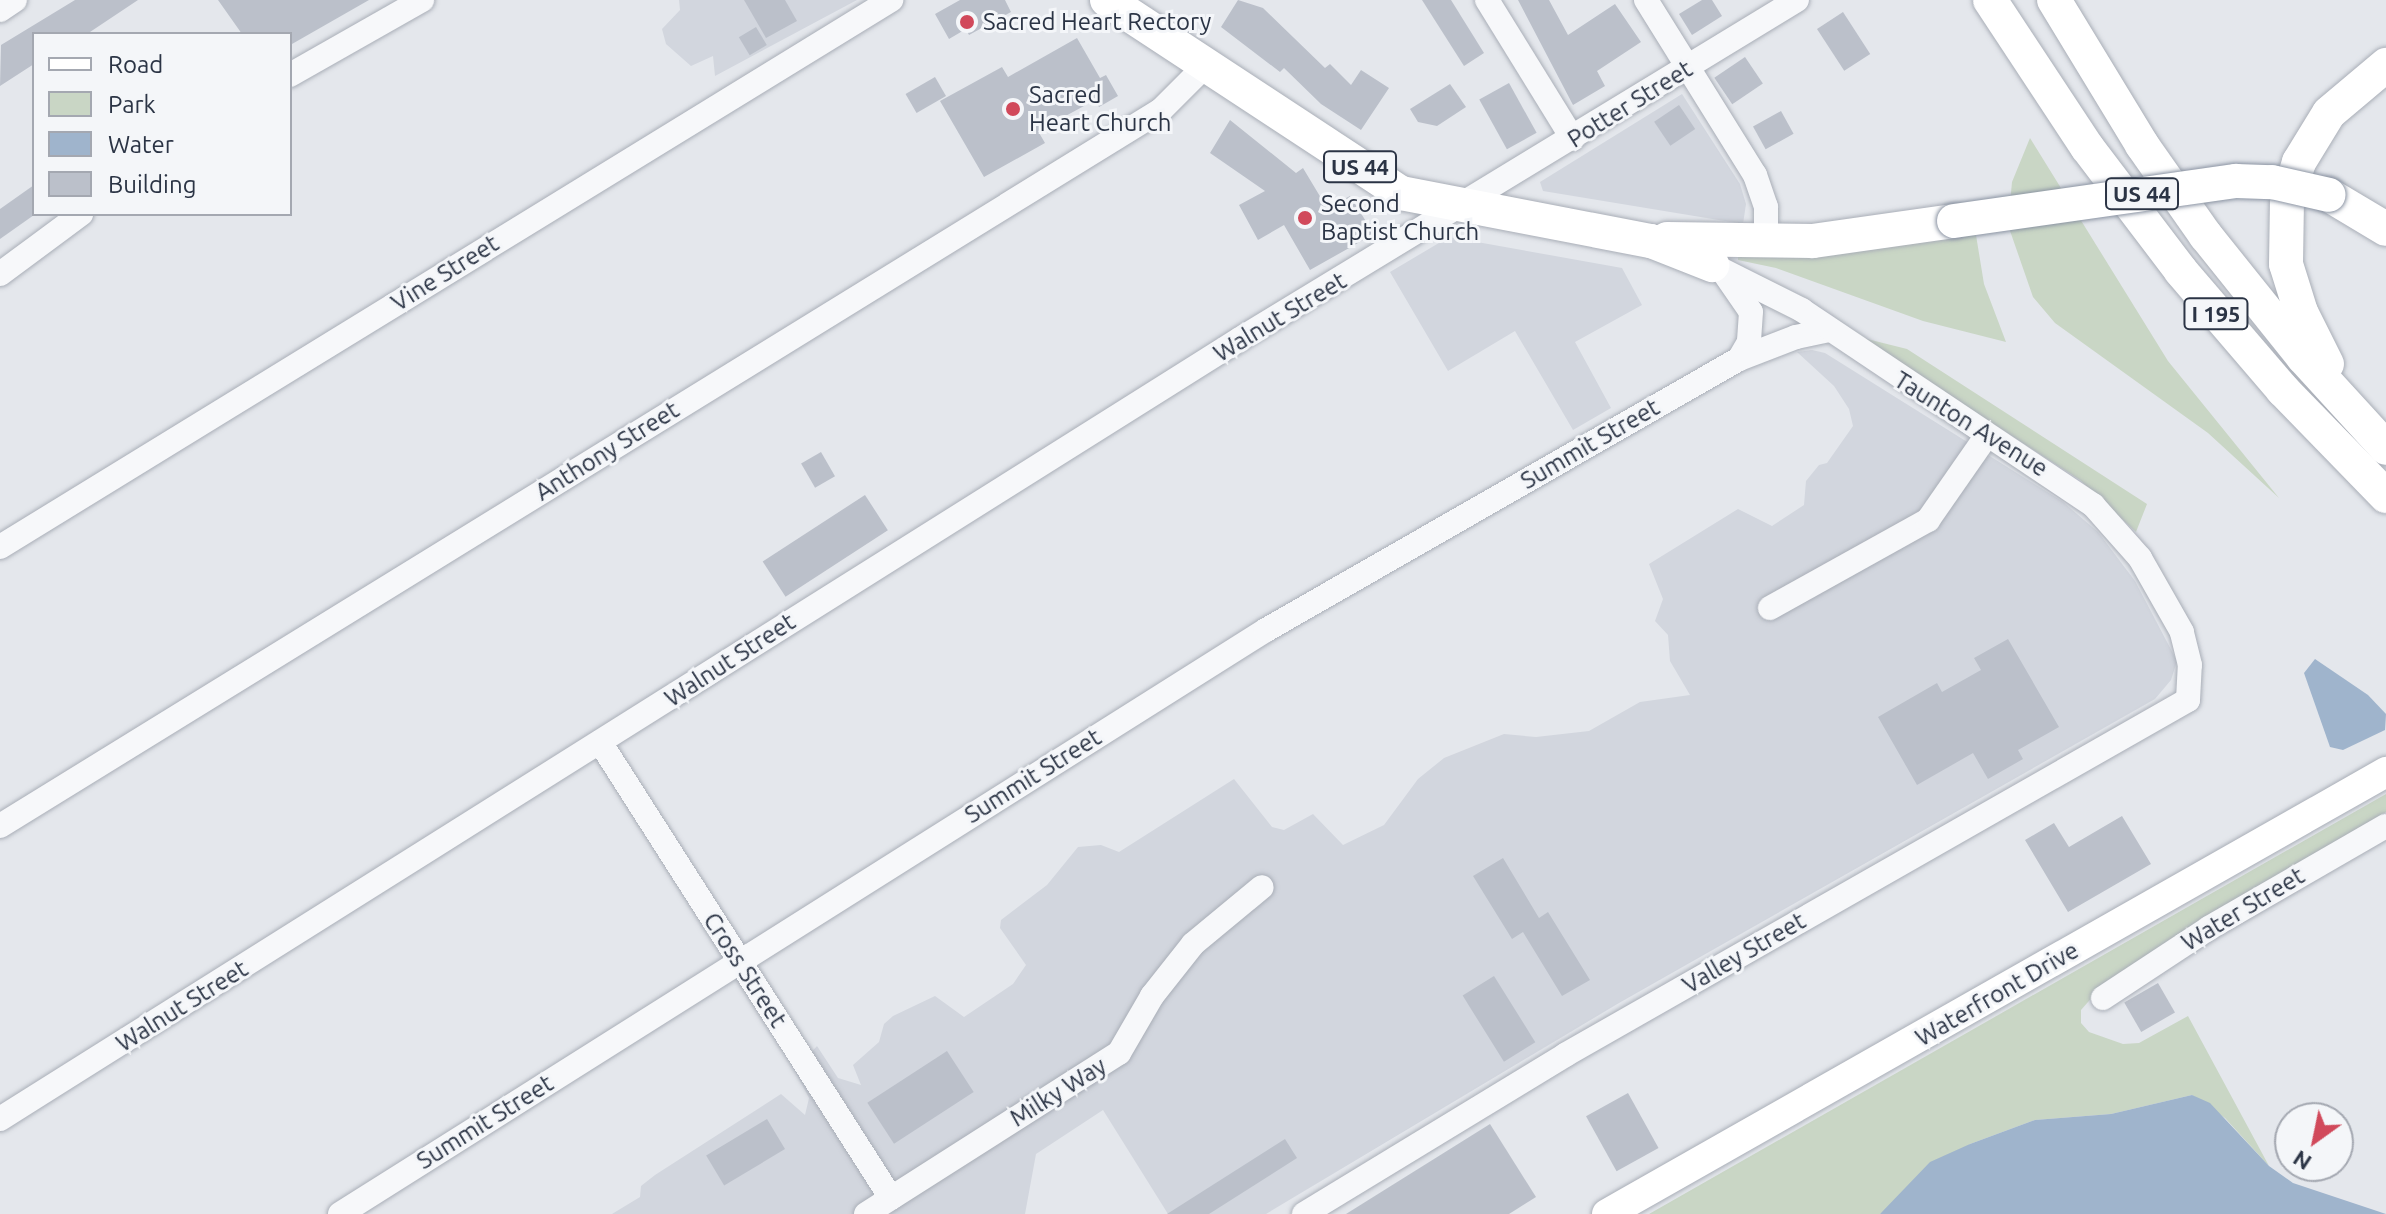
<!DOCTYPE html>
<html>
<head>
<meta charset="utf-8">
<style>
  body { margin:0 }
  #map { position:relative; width:2386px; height:1214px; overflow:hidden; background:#e4e7ec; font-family:Ubuntu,sans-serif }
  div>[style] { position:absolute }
  .built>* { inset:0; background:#d2d6de }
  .green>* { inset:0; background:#c9d6c5 }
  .water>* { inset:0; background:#9fb4cc }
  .building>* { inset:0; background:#bbc0ca; transform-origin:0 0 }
  .roads { filter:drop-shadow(0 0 2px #a9aeb7) drop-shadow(0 0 2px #a9aeb7) }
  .minor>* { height:24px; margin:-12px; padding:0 12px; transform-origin:12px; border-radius:12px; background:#f7f8fa }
  .major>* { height:30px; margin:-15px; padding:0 15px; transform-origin:15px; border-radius:15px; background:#fff }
  .highway>* { height:34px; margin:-17px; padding:0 17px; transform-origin:17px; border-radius:17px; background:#fff }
  .bridges { filter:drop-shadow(0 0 2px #8b94a3) drop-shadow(0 0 2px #8b94a3) }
  .highway-bridge>* { height:34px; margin:-17px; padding:0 17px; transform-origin:17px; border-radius:17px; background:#fff }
  .dots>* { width:22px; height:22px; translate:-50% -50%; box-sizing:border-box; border:4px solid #f4f6f9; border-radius:50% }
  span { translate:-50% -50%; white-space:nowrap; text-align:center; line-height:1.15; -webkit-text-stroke:6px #f4f6f9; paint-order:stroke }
  .shield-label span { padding:2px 6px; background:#f4f6f9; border:2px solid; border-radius:6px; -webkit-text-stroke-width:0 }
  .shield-label { font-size:22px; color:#2b3445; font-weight:700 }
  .poi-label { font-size:24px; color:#2b3445 }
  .left { translate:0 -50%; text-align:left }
  .street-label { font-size:24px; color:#2b3445 }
  .legend { position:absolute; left:32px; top:32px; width:260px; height:184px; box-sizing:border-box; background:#f4f6f9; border:2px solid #a4a8b1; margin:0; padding:10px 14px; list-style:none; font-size:24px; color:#2b3445 }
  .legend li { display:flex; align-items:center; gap:16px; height:40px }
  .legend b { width:40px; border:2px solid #a4a8b1 }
  .north { position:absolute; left:2274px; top:1102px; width:80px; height:80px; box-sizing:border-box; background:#f4f6f9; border:2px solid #a4a8b1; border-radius:50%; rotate:213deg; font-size:22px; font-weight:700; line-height:32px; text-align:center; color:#2b3445 }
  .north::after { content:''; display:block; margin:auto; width:28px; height:36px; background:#d1495b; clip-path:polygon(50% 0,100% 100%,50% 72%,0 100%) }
</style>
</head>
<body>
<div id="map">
  <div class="built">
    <i style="clip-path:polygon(679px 0,857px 0,715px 76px,713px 56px,691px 66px,666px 44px,662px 29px,680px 10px)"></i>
    <i style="clip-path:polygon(1682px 94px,1740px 184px,1746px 204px,1743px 224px,1543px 191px,1540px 182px)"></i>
    <i style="clip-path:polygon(1449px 237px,1622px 268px,1642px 305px,1575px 342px,1611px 408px,1573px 430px,1515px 331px,1448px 371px,1390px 272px)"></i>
    <i style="clip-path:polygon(1812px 350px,1825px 353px,2063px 502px,2098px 532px,2135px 581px,2177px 661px,2171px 680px,2155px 699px,1619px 1003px,1266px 1214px,1168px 1214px,1103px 1110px,1036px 1154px,1025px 1214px,612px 1214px,640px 1197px,641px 1186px,655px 1175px,781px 1094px,805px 1115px,809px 1098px,784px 1050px,808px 1056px,817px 1046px,838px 1078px,861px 1085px,853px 1065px,879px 1042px,884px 1024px,893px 1016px,935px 996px,964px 1017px,1013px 984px,1026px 965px,1000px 928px,1001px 920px,1047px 885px,1078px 847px,1101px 845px,1119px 852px,1234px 779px,1272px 827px,1284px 830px,1313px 814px,1343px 845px,1384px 825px,1418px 779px,1444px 758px,1504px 734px,1536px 737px,1589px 731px,1640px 702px,1690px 695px,1670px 661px,1668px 635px,1655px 621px,1663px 599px,1649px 564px,1738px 509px,1772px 526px,1804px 505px,1806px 481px,1819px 465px,1827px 463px,1853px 426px,1849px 409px,1834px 386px,1797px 352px)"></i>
  </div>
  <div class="green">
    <i style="clip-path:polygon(2030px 138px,2168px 361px,2279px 498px,2208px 433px,2055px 323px,2033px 297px,2008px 225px,2012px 182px)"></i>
    <i style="clip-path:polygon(1976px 235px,1984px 284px,2006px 342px,1923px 321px,1776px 268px,1738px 260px,1738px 255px)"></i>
    <i style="clip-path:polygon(1859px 337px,1907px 349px,2147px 504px,2136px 532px,2080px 480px)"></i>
    <i style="clip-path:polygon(2386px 794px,2386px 812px,2227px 905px,2102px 986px,2081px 1010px,2081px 1023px,2089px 1032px,2123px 1044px,2139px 1043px,2188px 1016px,2269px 1166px,2225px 1118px,2192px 1095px,2111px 1114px,2035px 1120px,1970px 1144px,1880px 1214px,1649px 1214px)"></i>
  </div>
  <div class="water">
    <i style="clip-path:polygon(2315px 659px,2368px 695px,2386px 714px,2385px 730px,2343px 750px,2330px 747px,2304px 673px)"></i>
    <i style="clip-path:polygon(2192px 1095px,2210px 1103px,2269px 1166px,2293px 1183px,2386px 1214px,1880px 1214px,1930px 1162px,1970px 1144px,2035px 1120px,2111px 1114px)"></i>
  </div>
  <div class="building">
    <i style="clip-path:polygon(75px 0,138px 0,87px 34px,34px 34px,34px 64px,0 86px,1px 45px)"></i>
    <i style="clip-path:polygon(218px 0,369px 0,292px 44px,290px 34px,242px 34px)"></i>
    <i style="clip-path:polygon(744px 0,785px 0,797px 21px,766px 38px)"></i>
    <i style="clip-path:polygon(960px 0,1005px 0,1011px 12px,969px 35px,966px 29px,949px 39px,935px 14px)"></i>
    <i style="clip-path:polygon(1238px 0,1263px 8px,1325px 68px,1330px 64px,1351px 85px,1361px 70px,1389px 88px,1361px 130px,1321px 104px,1284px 68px,1280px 72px,1221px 27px)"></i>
    <i style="clip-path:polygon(1422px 0,1451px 0,1484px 53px,1464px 66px)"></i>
    <i style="clip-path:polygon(1518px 0,1549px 0,1568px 35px,1615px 4px,1641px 42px,1597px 71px,1605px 86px,1573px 105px)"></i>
    <i style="clip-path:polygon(1702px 0,1712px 0,1722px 16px,1692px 35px,1679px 14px)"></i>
    <i style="left:1843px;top:12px;width:50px;height:31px;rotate:57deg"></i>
    <i style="left:756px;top:27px;width:21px;height:20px;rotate:59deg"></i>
    <i style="clip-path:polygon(1077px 38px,1100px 78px,1106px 75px,1118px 96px,1099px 107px,1095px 100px,1038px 131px,1045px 143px,984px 177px,940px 101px,1002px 67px,1008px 77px)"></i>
    <i style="left:1745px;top:57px;width:32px;height:37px;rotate:56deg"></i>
    <i style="left:935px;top:77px;width:22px;height:34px;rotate:60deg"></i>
    <i style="left:1509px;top:83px;width:57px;height:34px;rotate:61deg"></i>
    <i style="clip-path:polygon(1450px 84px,1466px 107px,1437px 126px,1418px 122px,1410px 109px)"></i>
    <i style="left:1679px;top:105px;width:29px;height:30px;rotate:56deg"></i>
    <i style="left:1781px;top:111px;width:26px;height:32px;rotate:61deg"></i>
    <i style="clip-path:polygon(1230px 120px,1296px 173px,1303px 168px,1327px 208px,1350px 196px,1374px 234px,1310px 270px,1284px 225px,1258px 240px,1239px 205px,1265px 191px,1210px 153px)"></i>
    <i style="clip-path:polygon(34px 185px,34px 215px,0 239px,0 209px)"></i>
    <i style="left:821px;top:452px;width:28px;height:23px;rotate:60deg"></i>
    <i style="left:865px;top:495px;width:42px;height:122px;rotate:57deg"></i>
    <i style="clip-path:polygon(2008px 639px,2059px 727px,2018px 750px,2023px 759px,1988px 779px,1973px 753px,1917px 785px,1878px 717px,1937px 683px,1942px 692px,1981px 670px,1974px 658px)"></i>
    <i style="clip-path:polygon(2122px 816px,2151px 864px,2068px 912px,2025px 840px,2054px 823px,2069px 847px)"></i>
    <i style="clip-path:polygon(1503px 858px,1539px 918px,1548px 912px,1590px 980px,1562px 996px,1523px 932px,1512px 939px,1473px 876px)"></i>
    <i style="left:1494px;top:976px;width:78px;height:37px;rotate:58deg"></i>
    <i style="left:2158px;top:983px;width:34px;height:39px;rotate:60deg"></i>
    <i style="left:947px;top:1051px;width:49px;height:95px;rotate:57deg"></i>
    <i style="left:1628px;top:1093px;width:63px;height:48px;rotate:61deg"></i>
    <i style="left:767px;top:1119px;width:35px;height:71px;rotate:59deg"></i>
    <i style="clip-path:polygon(1490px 1124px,1536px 1197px,1509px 1214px,1346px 1214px)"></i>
    <i style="clip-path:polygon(1285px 1139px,1297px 1158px,1209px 1214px,1167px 1214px)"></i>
  </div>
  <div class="roads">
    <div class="minor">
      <i style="left:1487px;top:0;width:163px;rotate:58.3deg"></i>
      <i style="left:1646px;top:0;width:206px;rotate:58.1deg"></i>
      <i style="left:1755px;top:175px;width:34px;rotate:71deg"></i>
      <i style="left:1766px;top:207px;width:35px;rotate:90deg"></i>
      <i style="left:0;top:10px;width:18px;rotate:-34deg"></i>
      <i style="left:290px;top:75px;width:152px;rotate:-29.6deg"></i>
      <i style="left:1724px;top:273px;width:47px;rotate:55.3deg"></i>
      <i style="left:1751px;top:312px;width:30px;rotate:94deg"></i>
      <i style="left:1749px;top:342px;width:20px;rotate:120deg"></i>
      <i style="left:0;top:274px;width:101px;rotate:-36.5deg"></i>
      <i style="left:0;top:547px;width:1046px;rotate:-31.55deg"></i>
      <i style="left:1770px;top:608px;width:181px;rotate:-29.1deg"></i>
      <i style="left:1928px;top:520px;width:103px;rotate:-55.2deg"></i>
      <i style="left:600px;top:742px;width:541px;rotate:57.46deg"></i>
      <i style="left:0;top:826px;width:1364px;rotate:-31.66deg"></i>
      <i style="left:1161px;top:110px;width:64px;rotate:-45deg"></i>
      <i style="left:2103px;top:998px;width:127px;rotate:-33.4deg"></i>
      <i style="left:2209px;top:928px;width:204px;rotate:-30deg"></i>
      <i style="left:0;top:1119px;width:1465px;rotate:-32.17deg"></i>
      <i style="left:1240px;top:339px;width:652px;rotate:-31.33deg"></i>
      <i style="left:340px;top:1214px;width:1095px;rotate:-32.24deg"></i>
      <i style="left:1266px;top:630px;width:545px;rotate:-29.81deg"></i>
      <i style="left:1739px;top:359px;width:61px;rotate:-21.1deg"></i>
      <i style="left:1796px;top:337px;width:35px;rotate:-12deg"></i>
      <i style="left:866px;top:1214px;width:300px;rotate:-32.5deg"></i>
      <i style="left:1119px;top:1053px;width:66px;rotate:-59.9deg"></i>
      <i style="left:1152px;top:996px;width:66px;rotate:-51.7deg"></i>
      <i style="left:1193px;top:944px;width:89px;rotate:-39.6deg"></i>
      <i style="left:1304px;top:1214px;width:306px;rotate:-31.3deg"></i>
      <i style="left:1565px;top:1055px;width:717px;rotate:-29.68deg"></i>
      <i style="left:2188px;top:700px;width:35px;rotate:-87deg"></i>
      <i style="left:2190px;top:665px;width:34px;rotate:-104deg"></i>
      <i style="left:2182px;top:632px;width:85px;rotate:-119.6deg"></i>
      <i style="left:2140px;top:558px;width:71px;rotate:-131.6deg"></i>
      <i style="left:2093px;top:505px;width:350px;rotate:-146.2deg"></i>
      <i style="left:1802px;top:310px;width:101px;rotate:-153.4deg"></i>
    </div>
    <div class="major">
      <i style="left:1607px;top:1214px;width:896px;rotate:-29.57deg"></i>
    </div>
    <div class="highway">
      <i style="left:1107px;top:0;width:352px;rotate:33.3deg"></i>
      <i style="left:1401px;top:193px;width:255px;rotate:10.9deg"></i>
      <i style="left:1651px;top:241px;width:66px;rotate:21.5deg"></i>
      <i style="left:1990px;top:0;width:176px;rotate:56.6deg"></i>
      <i style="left:2087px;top:147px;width:156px;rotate:52.8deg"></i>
      <i style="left:2181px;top:271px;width:157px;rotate:49.4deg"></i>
      <i style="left:2283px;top:390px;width:148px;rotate:45.8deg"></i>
      <i style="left:2054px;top:0;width:170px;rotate:58.7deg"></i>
      <i style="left:2142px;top:145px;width:111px;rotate:54.9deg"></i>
      <i style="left:2206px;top:236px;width:155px;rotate:51.3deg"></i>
      <i style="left:2303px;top:357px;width:123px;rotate:47.6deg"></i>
      <i style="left:2329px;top:195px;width:66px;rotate:30.8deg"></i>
      <i style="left:1667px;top:239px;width:146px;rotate:0.8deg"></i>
      <i style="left:1813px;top:241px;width:142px;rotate:-8.1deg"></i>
      <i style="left:2327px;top:364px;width:58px;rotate:-116.6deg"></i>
      <i style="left:2301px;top:312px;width:50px;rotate:-107.4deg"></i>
      <i style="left:2286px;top:264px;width:63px;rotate:-89.1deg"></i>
      <i style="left:2287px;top:201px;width:41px;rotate:-72.9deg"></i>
      <i style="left:2299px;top:162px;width:57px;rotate:-58.5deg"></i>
      <i style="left:2329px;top:113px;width:75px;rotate:-40.1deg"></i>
    </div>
  </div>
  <div class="bridges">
    <div class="highway-bridge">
      <i style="left:1954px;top:221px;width:285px;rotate:-8.1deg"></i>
      <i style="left:2236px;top:181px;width:36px;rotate:2deg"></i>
      <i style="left:2272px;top:182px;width:58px;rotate:12.8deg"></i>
    </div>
  </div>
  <div class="dots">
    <i style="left:967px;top:22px;background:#d1495b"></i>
    <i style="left:1013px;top:109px;background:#d1495b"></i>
    <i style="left:1305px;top:218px;background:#d1495b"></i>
  </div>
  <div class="shield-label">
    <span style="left:1360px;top:167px">US 44</span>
    <span style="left:2142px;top:194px">US 44</span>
    <span style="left:2216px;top:314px">I 195</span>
  </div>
  <div class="poi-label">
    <span class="left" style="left:983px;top:22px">Sacred Heart Rectory</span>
    <span class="left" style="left:1029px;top:109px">Sacred<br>Heart Church</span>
    <span class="left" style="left:1321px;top:218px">Second<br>Baptist Church</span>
  </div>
  <div class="street-label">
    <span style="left:1630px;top:104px;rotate:-32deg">Potter Street</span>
    <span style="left:445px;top:273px;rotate:-32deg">Vine Street</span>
    <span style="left:1280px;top:317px;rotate:-31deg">Walnut Street</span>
    <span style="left:1971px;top:424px;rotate:32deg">Taunton Avenue</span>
    <span style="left:1590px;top:444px;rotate:-30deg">Summit Street</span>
    <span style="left:607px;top:451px;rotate:-32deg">Anthony Street</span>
    <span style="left:730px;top:660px;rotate:-33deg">Walnut Street</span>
    <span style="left:1033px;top:776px;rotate:-32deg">Summit Street</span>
    <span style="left:2243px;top:909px;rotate:-31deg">Water Street</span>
    <span style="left:1744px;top:953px;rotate:-30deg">Valley Street</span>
    <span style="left:745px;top:970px;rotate:57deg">Cross Street</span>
    <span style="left:1997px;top:994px;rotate:-30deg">Waterfront Drive</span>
    <span style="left:182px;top:1006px;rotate:-32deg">Walnut Street</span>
    <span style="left:1058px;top:1092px;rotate:-32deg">Milky Way</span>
    <span style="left:485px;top:1122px;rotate:-32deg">Summit Street</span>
  </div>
  <ul class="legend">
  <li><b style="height:10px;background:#fff"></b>Road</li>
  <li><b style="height:22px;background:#c9d6c5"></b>Park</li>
  <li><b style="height:22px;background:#9fb4cc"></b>Water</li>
  <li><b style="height:22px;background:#bbc0ca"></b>Building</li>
  </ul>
  <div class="north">N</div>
</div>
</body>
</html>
